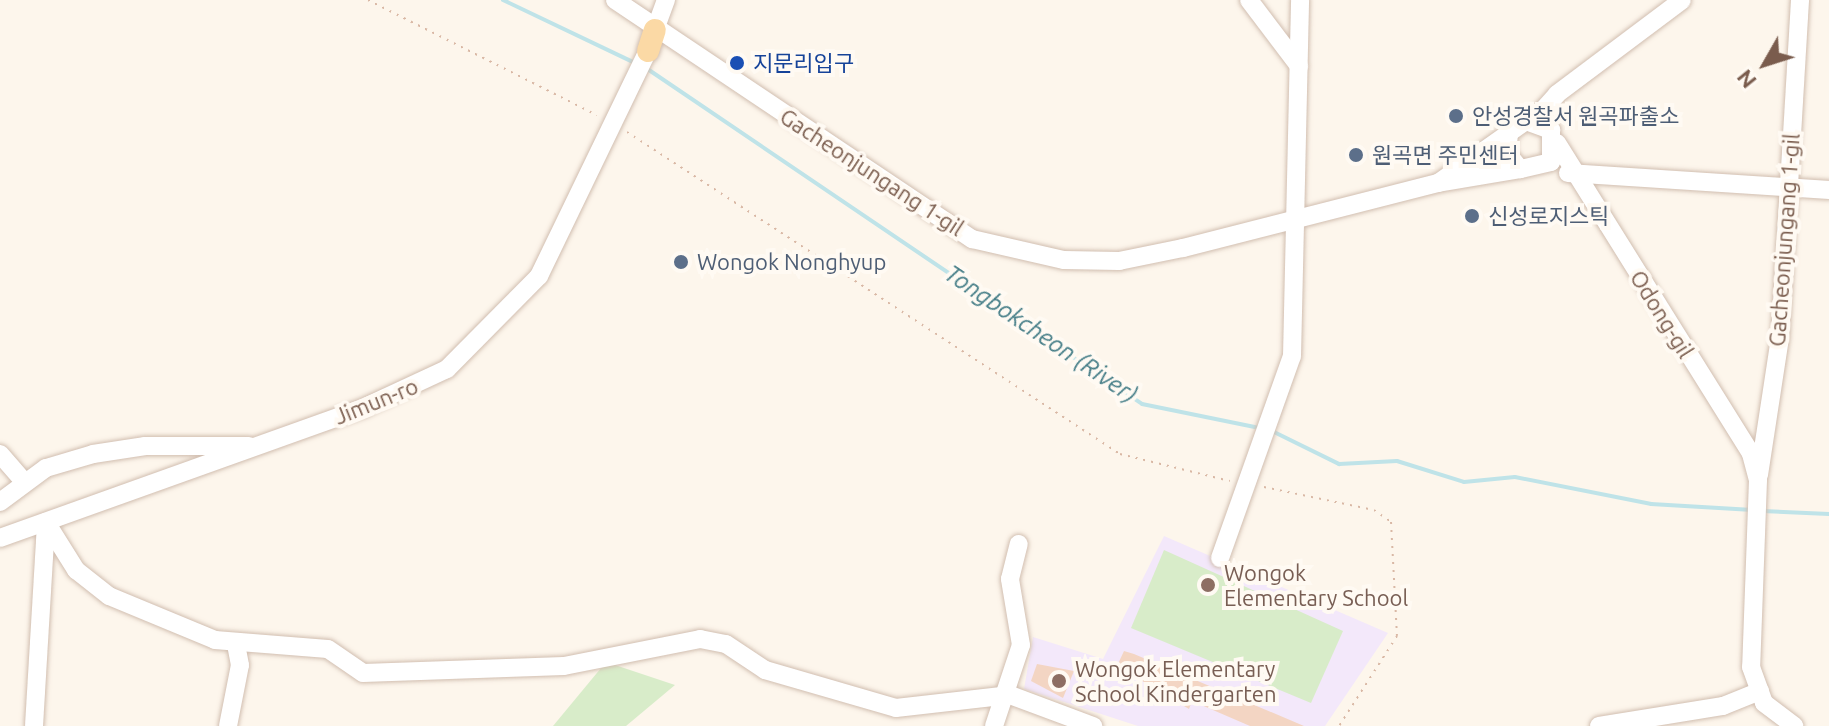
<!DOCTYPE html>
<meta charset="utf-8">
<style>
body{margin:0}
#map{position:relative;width:1829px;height:726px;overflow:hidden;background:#fdf6ec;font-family:Ubuntu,"Noto Sans KR",sans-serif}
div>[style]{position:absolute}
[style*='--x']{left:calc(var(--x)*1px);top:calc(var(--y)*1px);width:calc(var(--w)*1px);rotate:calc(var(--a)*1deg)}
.education>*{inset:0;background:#f3e8fa}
.green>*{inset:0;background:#d8ecc9}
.stream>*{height:4px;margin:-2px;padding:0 2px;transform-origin:2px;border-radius:2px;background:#bfe3e8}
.building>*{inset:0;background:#f3d5c3}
.path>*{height:2px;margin-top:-1px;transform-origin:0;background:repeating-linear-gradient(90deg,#d9b8a5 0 2px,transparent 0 8px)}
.roads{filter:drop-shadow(0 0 2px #d1beb0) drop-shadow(0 0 2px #d1beb0)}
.minor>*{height:18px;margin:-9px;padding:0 9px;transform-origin:9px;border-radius:9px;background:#fff}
.major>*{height:22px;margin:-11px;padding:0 11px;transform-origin:11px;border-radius:11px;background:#fbd9a5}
.dots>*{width:22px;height:22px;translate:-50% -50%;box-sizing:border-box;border:4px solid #fffaf3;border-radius:50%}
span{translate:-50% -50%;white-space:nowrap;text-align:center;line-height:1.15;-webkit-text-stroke:8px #fffaf3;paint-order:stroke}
.transit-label{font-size:22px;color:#164399}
.left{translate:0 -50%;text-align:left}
.service-label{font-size:22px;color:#4e5e75}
.street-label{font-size:22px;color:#7a5c4d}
.education-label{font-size:22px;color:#785e54}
.water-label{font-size:24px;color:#437c86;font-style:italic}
.north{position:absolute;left:1725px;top:24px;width:80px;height:80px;-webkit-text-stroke:6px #fffaf3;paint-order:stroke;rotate:231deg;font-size:22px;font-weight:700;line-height:32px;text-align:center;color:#7a5c4d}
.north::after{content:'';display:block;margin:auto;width:28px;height:36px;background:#7a5c4d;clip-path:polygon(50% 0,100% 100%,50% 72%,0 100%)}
</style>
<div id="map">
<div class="education">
<div style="clip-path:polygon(1164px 536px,1388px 633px,1325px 726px,1138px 726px,1024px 689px,1033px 637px,1103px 659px)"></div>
</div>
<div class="green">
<div style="clip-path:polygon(1164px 550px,1343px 631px,1311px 703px,1131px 628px)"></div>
<div style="clip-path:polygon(606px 662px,675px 685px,626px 726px,553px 726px)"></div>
</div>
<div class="stream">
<div style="--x:503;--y:0;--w:146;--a:25.5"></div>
<div style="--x:646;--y:68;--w:599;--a:34.11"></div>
<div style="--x:1142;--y:404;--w:120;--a:11.5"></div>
<div style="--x:1272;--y:431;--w:75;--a:26.2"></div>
<div style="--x:1339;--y:464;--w:58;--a:-3"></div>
<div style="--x:1397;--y:461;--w:70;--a:17.4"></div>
<div style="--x:1464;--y:482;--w:51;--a:-5.6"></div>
<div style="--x:1515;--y:477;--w:139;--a:11.2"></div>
<div style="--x:1651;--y:504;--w:102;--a:3.4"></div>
<div style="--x:1762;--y:511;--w:67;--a:2.6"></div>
</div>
<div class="building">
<div style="clip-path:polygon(1124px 651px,1134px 654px,1304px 726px,1250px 726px,1192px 701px,1189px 709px,1117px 666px)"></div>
<div style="clip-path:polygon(1037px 664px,1074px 671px,1063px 698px,1031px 681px)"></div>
</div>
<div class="path">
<div style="--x:368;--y:0;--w:256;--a:26.7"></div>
<div style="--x:627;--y:132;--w:589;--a:33.15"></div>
<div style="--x:1120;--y:454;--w:113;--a:13.8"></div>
<div style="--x:1264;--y:487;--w:112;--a:11.8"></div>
<div style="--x:1374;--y:510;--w:21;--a:35"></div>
<div style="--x:1391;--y:522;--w:114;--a:87"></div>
<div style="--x:1397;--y:636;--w:107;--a:122.8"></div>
</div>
<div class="roads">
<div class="minor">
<div style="--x:615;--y:0;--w:430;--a:33.8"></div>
<div style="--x:972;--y:239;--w:94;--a:12.9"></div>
<div style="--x:1064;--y:260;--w:55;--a:1"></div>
<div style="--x:1119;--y:261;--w:65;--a:-11.5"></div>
<div style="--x:1183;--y:248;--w:263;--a:-14.3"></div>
<div style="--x:1438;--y:183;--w:108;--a:-35.2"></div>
<div style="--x:1526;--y:121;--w:27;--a:20"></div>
<div style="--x:1551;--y:130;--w:32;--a:90"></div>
<div style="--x:1551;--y:162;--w:32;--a:167"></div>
<div style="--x:1520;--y:169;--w:21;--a:-129"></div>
<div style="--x:1507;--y:153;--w:20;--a:-84"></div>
<div style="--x:1249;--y:0;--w:83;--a:52.9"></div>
<div style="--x:655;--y:30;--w:32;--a:-70"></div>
<div style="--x:1533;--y:121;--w:36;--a:-48"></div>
<div style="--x:1557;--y:94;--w:156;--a:-36.9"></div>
<div style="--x:1557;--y:143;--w:367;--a:58"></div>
<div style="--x:1751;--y:454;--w:27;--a:75"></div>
<div style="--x:1758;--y:480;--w:187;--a:92.1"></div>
<div style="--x:1751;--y:667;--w:38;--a:70"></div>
<div style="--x:1764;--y:703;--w:38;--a:37"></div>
<div style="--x:1568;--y:173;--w:262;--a:3.7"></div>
<div style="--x:1438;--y:183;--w:83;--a:-9.7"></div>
<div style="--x:0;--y:454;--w:38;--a:49"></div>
<div style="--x:1759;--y:475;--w:140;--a:-81.3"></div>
<div style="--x:1780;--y:337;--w:338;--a:-86.6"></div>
<div style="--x:0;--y:502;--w:57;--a:-36.5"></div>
<div style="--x:46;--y:468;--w:49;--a:-16.6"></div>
<div style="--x:93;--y:454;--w:53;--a:-8.7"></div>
<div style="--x:145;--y:446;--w:104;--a:0"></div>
<div style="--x:46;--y:522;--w:57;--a:58"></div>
<div style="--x:76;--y:570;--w:42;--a:38.2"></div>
<div style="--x:109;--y:596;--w:115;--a:22.5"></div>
<div style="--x:215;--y:640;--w:113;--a:4.6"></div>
<div style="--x:328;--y:649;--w:42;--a:34.4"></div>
<div style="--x:363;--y:673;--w:201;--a:-2"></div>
<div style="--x:564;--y:666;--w:139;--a:-11.2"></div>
<div style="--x:700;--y:639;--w:26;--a:11"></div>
<div style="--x:726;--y:644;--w:47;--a:33.7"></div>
<div style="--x:765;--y:670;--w:136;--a:16.2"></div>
<div style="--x:896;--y:708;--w:115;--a:-6.5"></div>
<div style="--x:1010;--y:695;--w:89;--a:20.5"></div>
<div style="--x:0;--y:538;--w:388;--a:-19.7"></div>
<div style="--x:365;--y:407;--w:90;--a:-24.9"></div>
<div style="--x:447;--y:369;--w:131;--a:-45.3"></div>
<div style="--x:539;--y:276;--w:250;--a:-64.2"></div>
<div style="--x:1220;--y:558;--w:214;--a:-70.4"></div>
<div style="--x:1292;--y:356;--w:356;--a:-88.7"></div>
<div style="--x:34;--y:726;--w:204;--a:-86.6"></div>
<div style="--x:228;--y:726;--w:62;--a:-78.9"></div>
<div style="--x:240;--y:665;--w:21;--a:-101"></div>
<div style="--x:994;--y:726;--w:85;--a:-71.6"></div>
<div style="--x:1021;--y:645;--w:67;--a:-99.5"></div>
<div style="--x:1010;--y:579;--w:36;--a:-76"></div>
<div style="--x:1599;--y:726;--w:126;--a:-9.2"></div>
<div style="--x:1723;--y:706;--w:40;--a:-22"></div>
</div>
<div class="major">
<div style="--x:648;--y:51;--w:22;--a:-72"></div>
</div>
</div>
<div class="dots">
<div style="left:737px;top:63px;background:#1a4fb4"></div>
<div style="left:1456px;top:116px;background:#5c6f8a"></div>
<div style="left:1356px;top:155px;background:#5c6f8a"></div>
<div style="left:1472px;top:216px;background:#5c6f8a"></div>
<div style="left:681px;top:262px;background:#5c6f8a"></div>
<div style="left:1208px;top:585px;background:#8d6e63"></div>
<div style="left:1059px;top:681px;background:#8d6e63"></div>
</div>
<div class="transit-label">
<span class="left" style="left:753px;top:63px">지문리입구</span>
</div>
<div class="service-label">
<span class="left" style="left:1472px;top:116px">안성경찰서 원곡파출소</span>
<span class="left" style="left:1372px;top:155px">원곡면 주민센터</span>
<span class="left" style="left:1488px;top:216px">신성로지스틱</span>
<span class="left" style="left:697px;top:262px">Wongok Nonghyup</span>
</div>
<div class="street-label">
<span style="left:872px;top:172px;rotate:33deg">Gacheonjungang 1-gil</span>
<span style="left:1784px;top:240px;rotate:-86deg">Gacheonjungang 1-gil</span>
<span style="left:1662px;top:314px;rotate:58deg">Odong-gil</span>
<span style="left:376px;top:401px;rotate:-22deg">Jimun-ro</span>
</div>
<div class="education-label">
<span class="left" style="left:1224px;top:585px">Wongok<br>Elementary School</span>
<span class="left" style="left:1075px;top:681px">Wongok Elementary<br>School Kindergarten</span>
</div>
<div class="water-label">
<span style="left:1041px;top:334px;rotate:34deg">Tongbokcheon (River)</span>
</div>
<div class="north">N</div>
</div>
